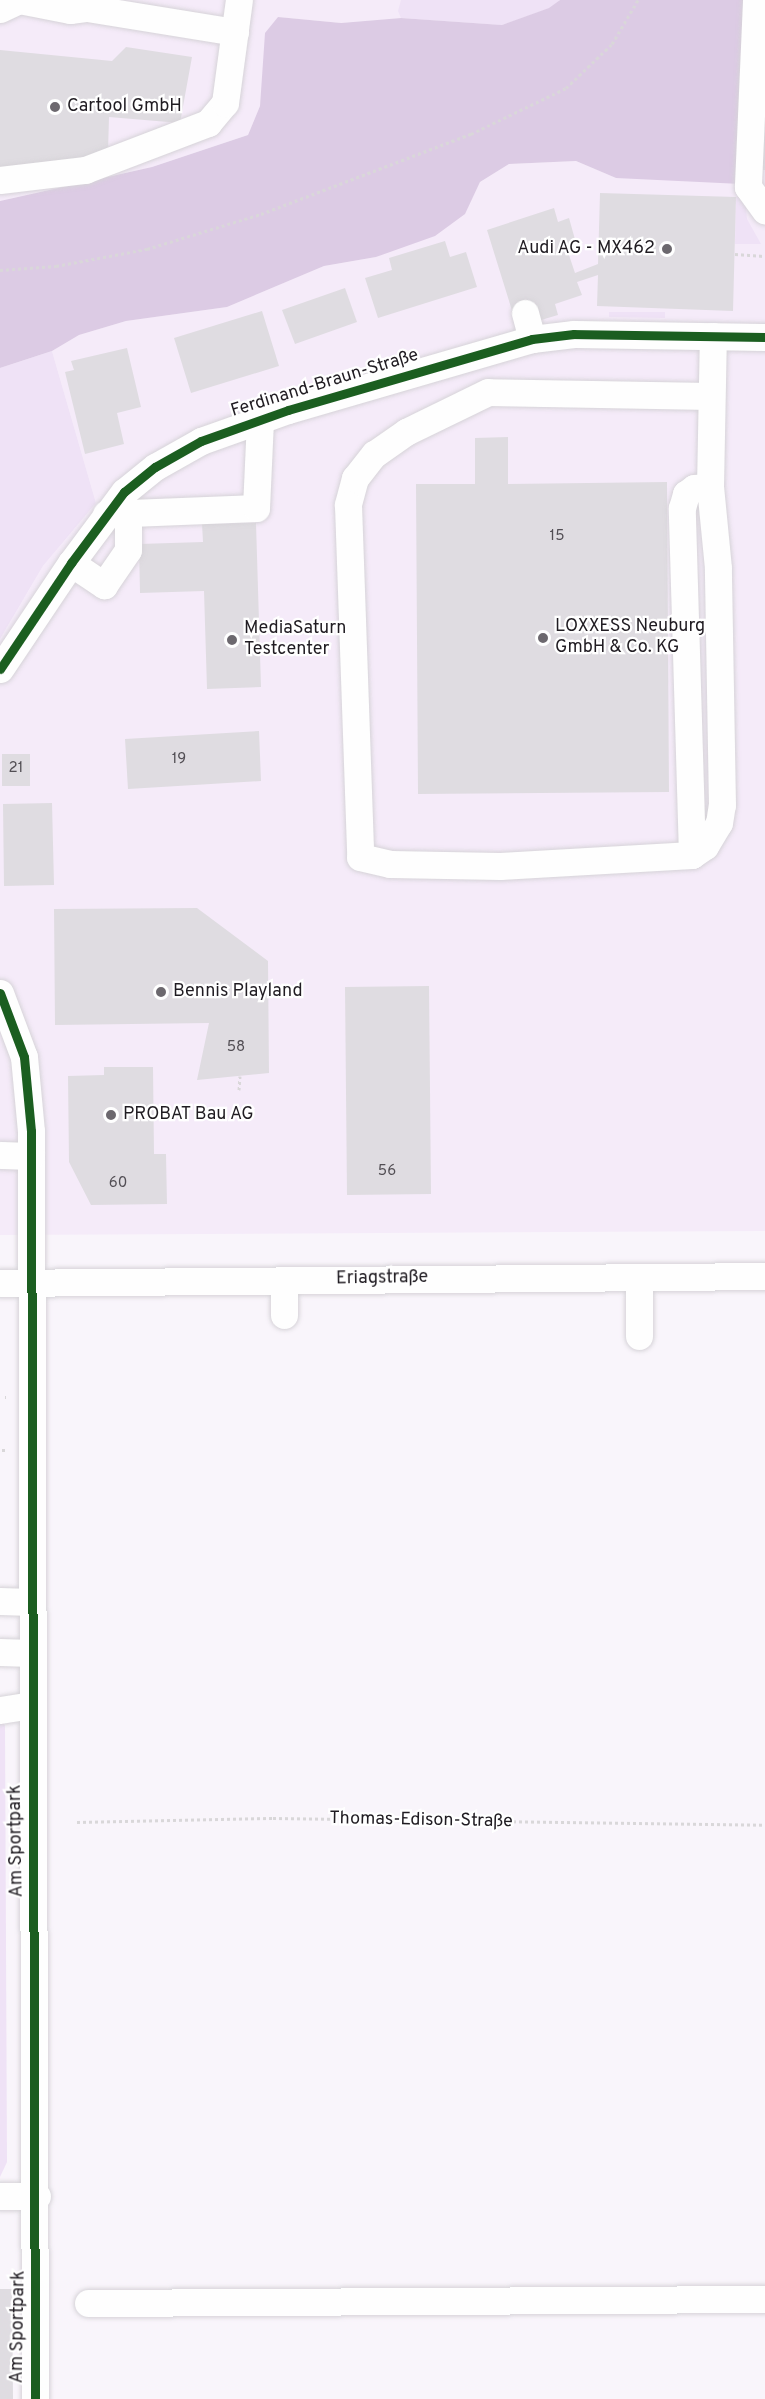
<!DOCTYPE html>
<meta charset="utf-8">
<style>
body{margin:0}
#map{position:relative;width:765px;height:2399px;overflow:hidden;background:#f9f5fb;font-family:Overpass,sans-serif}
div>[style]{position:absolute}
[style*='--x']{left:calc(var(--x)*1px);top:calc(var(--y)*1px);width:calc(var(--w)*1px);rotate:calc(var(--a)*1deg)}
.built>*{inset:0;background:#f5ebf9}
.green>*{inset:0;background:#efe2f6}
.forest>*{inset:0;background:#dccbe4}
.building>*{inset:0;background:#dfdce1}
.path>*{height:3px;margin-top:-1.5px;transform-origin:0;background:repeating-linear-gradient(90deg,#d9d7d9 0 3px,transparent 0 6px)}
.roads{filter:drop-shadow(0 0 2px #d6d3d8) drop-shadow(0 0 2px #d6d3d8)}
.minor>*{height:27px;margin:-13.5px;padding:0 13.5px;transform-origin:13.5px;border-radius:13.5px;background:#fefefe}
.cycleway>*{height:9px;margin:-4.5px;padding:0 4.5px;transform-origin:4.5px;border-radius:4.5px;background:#1b5e20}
.dots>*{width:16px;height:16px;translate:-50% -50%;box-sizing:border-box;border:3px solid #fff;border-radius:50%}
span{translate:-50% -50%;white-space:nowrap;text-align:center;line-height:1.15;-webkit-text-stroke:4.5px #fff;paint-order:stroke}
.number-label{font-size:15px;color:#524e54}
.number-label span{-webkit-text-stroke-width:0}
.poi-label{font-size:18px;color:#201c22}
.left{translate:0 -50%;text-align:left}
.right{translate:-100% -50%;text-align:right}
.street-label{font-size:18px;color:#201c22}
</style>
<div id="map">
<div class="built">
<div style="clip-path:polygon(0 0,560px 0,502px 25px,402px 18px,341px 23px,278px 17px,260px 106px,248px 135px,152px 167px,0 201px)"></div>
<div style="clip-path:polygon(765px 0,765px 1231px,0 1235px,0 639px,43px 566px,96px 503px,52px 351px,79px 335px,126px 321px,227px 307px,324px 266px,376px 257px,464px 214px,480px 182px,509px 164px,576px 161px,616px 178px)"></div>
</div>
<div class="green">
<div style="clip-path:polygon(401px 0,560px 0,550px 8px,502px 25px,401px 18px,398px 11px)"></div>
<div style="clip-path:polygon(736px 197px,745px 198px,747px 219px,761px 244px,735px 244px)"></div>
<div style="clip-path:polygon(609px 312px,665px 312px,665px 318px,609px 317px)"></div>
<div style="clip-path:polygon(52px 351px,96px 503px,43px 566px,0 639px,0 368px)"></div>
<div style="clip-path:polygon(0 1721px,5px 1725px,7px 2162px,0 2177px)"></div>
</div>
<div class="forest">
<div style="clip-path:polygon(560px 0,750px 0,741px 184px,616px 178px,576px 161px,509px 164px,480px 182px,465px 214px,435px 236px,376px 257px,324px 266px,227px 307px,126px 321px,79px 335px,52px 351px,0 368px,0 201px,152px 167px,248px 135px,260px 106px,265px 33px,278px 17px,341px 23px,401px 18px,502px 25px,549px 8px)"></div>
</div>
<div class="building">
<div style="clip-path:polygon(126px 47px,192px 57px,180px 123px,109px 117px,108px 152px,0 177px,0 50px,112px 61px)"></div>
<div style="clip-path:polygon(765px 60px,765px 170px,759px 170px)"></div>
<div style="clip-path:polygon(600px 193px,736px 197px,733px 311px,597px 306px,598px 275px,577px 282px,582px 295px,555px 304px,558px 315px,541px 320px,514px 317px,487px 230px,554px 208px,558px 222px,569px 218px,576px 243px,566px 246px,575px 273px,598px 264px)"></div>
<div style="clip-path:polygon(445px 241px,450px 257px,466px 252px,477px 287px,378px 318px,365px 278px,392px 270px,389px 258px)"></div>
<div style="clip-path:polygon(345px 288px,357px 322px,295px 344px,282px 310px)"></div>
<div style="clip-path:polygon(262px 311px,279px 366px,191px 393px,174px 338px)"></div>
<div style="clip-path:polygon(127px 348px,141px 407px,117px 413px,124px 444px,85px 454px,65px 372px,74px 370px,71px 361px)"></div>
<div style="clip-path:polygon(508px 437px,508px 484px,667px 482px,669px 792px,418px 794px,416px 484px,475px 484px,475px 438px)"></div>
<div style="clip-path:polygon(256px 523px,261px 687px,207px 689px,204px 591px,140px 593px,139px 544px,203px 542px,202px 524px)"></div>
<div style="clip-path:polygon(259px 731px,261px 781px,128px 789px,125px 739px)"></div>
<div style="clip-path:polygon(2px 754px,30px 754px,30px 786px,2px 786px)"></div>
<div style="clip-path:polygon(52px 803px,54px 885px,4px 886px,3px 804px)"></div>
<div style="clip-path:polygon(197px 908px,268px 961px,269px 1073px,197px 1080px,209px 1023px,55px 1025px,54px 909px)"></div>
<div style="clip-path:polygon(429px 986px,431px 1194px,347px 1195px,345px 987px)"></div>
<div style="clip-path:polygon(104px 1067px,153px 1067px,154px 1154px,166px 1154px,167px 1204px,91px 1205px,69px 1162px,68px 1076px,104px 1075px)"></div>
<div style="clip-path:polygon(0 2289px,12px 2289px,13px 2399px,0 2399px)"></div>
</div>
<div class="path">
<div style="--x:735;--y:254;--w:30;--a:4"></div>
<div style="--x:0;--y:270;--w:56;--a:-4.1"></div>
<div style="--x:56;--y:266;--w:93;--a:-10.6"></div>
<div style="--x:147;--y:249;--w:119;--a:-17.1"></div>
<div style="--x:261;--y:214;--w:225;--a:-20.9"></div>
<div style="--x:471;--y:134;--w:106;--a:-25.8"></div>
<div style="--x:566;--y:88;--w:64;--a:-43.7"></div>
<div style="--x:612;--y:44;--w:51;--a:-59.4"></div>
<div style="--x:239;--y:1090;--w:14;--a:-86"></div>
<div style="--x:5;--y:1397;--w:1;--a:0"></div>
<div style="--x:2;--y:1450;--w:4;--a:0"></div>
<div style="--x:77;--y:1822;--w:196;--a:-1.2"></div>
<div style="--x:273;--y:1818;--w:492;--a:0.8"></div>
</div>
<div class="roads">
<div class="minor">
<div style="--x:765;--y:1;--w:9;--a:180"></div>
<div style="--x:756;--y:1;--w:186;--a:92.5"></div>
<div style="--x:748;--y:187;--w:29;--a:54"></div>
<div style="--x:87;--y:8;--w:150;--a:9.2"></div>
<div style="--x:0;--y:9;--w:21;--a:-25"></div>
<div style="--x:19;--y:0;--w:52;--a:11.1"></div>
<div style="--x:70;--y:10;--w:17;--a:-7"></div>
<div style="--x:87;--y:8;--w:9;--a:-63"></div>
<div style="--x:0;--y:180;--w:86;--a:-6.7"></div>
<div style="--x:85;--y:170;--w:132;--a:-20.9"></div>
<div style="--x:208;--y:123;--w:26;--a:-50"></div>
<div style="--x:225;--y:103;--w:104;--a:-82.3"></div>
<div style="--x:525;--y:313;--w:27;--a:75"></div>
<div style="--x:710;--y:396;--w:222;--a:-179"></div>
<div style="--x:488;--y:392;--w:91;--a:154"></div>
<div style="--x:406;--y:432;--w:39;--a:145"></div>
<div style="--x:374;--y:454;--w:31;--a:128"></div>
<div style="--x:355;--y:478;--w:28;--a:105"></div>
<div style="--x:348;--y:505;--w:352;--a:88"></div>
<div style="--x:360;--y:857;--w:31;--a:13"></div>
<div style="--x:390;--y:864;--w:110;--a:1"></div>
<div style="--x:500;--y:866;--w:192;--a:-3.3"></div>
<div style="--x:692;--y:855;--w:16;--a:-35"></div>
<div style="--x:705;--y:846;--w:27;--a:-59"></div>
<div style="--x:719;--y:823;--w:18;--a:-81"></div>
<div style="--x:722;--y:805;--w:237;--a:-91"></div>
<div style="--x:718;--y:568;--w:81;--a:-95.6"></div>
<div style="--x:710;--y:487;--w:151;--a:-88.9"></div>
<div style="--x:106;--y:514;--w:150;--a:-2.3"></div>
<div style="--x:256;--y:508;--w:88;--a:-87.4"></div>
<div style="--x:71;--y:563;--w:40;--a:34"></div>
<div style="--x:104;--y:585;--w:42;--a:-55.6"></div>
<div style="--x:128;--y:550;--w:37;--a:-90"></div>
<div style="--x:0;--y:669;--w:128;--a:-56.2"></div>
<div style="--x:71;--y:563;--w:89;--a:-53.3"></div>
<div style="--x:124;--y:492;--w:40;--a:-39"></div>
<div style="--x:155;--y:467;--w:53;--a:-29.5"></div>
<div style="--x:201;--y:441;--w:92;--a:-19.6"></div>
<div style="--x:288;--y:410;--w:254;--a:-16.2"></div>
<div style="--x:532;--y:339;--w:42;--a:-6.8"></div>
<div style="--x:574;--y:334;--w:191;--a:0.9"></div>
<div style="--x:692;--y:855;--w:347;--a:-91.7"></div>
<div style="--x:682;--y:508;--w:15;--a:-74"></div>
<div style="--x:686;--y:494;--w:10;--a:-37"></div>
<div style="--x:694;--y:488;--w:16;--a:-4"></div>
<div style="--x:0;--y:993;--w:68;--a:69.4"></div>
<div style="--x:24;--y:1057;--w:74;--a:84.6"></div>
<div style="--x:31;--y:1131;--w:1268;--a:89.82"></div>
<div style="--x:0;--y:1155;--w:31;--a:2"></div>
<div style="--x:639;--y:1277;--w:59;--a:90"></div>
<div style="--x:0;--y:1283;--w:765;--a:-0.52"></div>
<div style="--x:284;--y:1315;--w:35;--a:-90"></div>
<div style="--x:0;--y:1601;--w:31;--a:2"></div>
<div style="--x:0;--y:1652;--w:31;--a:2"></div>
<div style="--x:0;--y:1710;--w:32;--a:-9"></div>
<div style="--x:0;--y:2196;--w:37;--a:0"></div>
<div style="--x:88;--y:2303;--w:677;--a:-0.34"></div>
</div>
</div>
<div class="cycleway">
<div style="--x:0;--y:669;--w:128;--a:-56.2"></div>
<div style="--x:71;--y:563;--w:89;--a:-53.3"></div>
<div style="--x:124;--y:492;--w:40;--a:-39"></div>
<div style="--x:155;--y:467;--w:53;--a:-29.5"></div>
<div style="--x:201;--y:441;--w:92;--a:-19.6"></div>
<div style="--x:288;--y:410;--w:254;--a:-16.2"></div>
<div style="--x:532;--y:339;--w:42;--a:-6.8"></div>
<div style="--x:574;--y:334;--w:191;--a:0.9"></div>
<div style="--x:0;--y:993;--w:68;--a:69.4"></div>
<div style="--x:24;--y:1057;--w:74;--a:84.6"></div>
<div style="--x:31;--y:1131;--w:1268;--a:89.82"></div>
</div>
<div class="dots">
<div style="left:55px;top:107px;background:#6c686e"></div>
<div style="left:667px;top:249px;background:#6c686e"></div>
<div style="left:543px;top:638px;background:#6c686e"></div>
<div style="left:232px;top:640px;background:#6c686e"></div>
<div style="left:161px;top:992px;background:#6c686e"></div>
<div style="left:111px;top:1115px;background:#6c686e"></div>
</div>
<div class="number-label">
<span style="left:557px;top:537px">15</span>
<span style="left:179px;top:760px">19</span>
<span style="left:16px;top:769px">21</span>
<span style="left:236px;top:1048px">58</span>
<span style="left:387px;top:1172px">56</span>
<span style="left:118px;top:1184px">60</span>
</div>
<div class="poi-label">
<span class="left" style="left:67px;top:107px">Cartool GmbH</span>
<span class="right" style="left:655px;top:249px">Audi AG - MX462</span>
<span class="left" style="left:555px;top:638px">LOXXESS Neuburg<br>GmbH &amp; Co. KG</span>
<span class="left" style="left:244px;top:640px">MediaSaturn<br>Testcenter</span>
<span class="left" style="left:173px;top:992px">Bennis Playland</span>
<span class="left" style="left:123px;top:1115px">PROBAT Bau AG</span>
</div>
<div class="street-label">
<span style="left:325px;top:384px;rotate:-17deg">Ferdinand-Braun-Straße</span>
<span style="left:382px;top:1279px;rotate:-1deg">Eriagstraße</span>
<span style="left:421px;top:1821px;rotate:1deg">Thomas-Edison-Straße</span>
<span style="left:17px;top:1841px;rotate:-91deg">Am Sportpark</span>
<span style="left:19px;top:2327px;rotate:-89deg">Am Sportpark</span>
</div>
</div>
